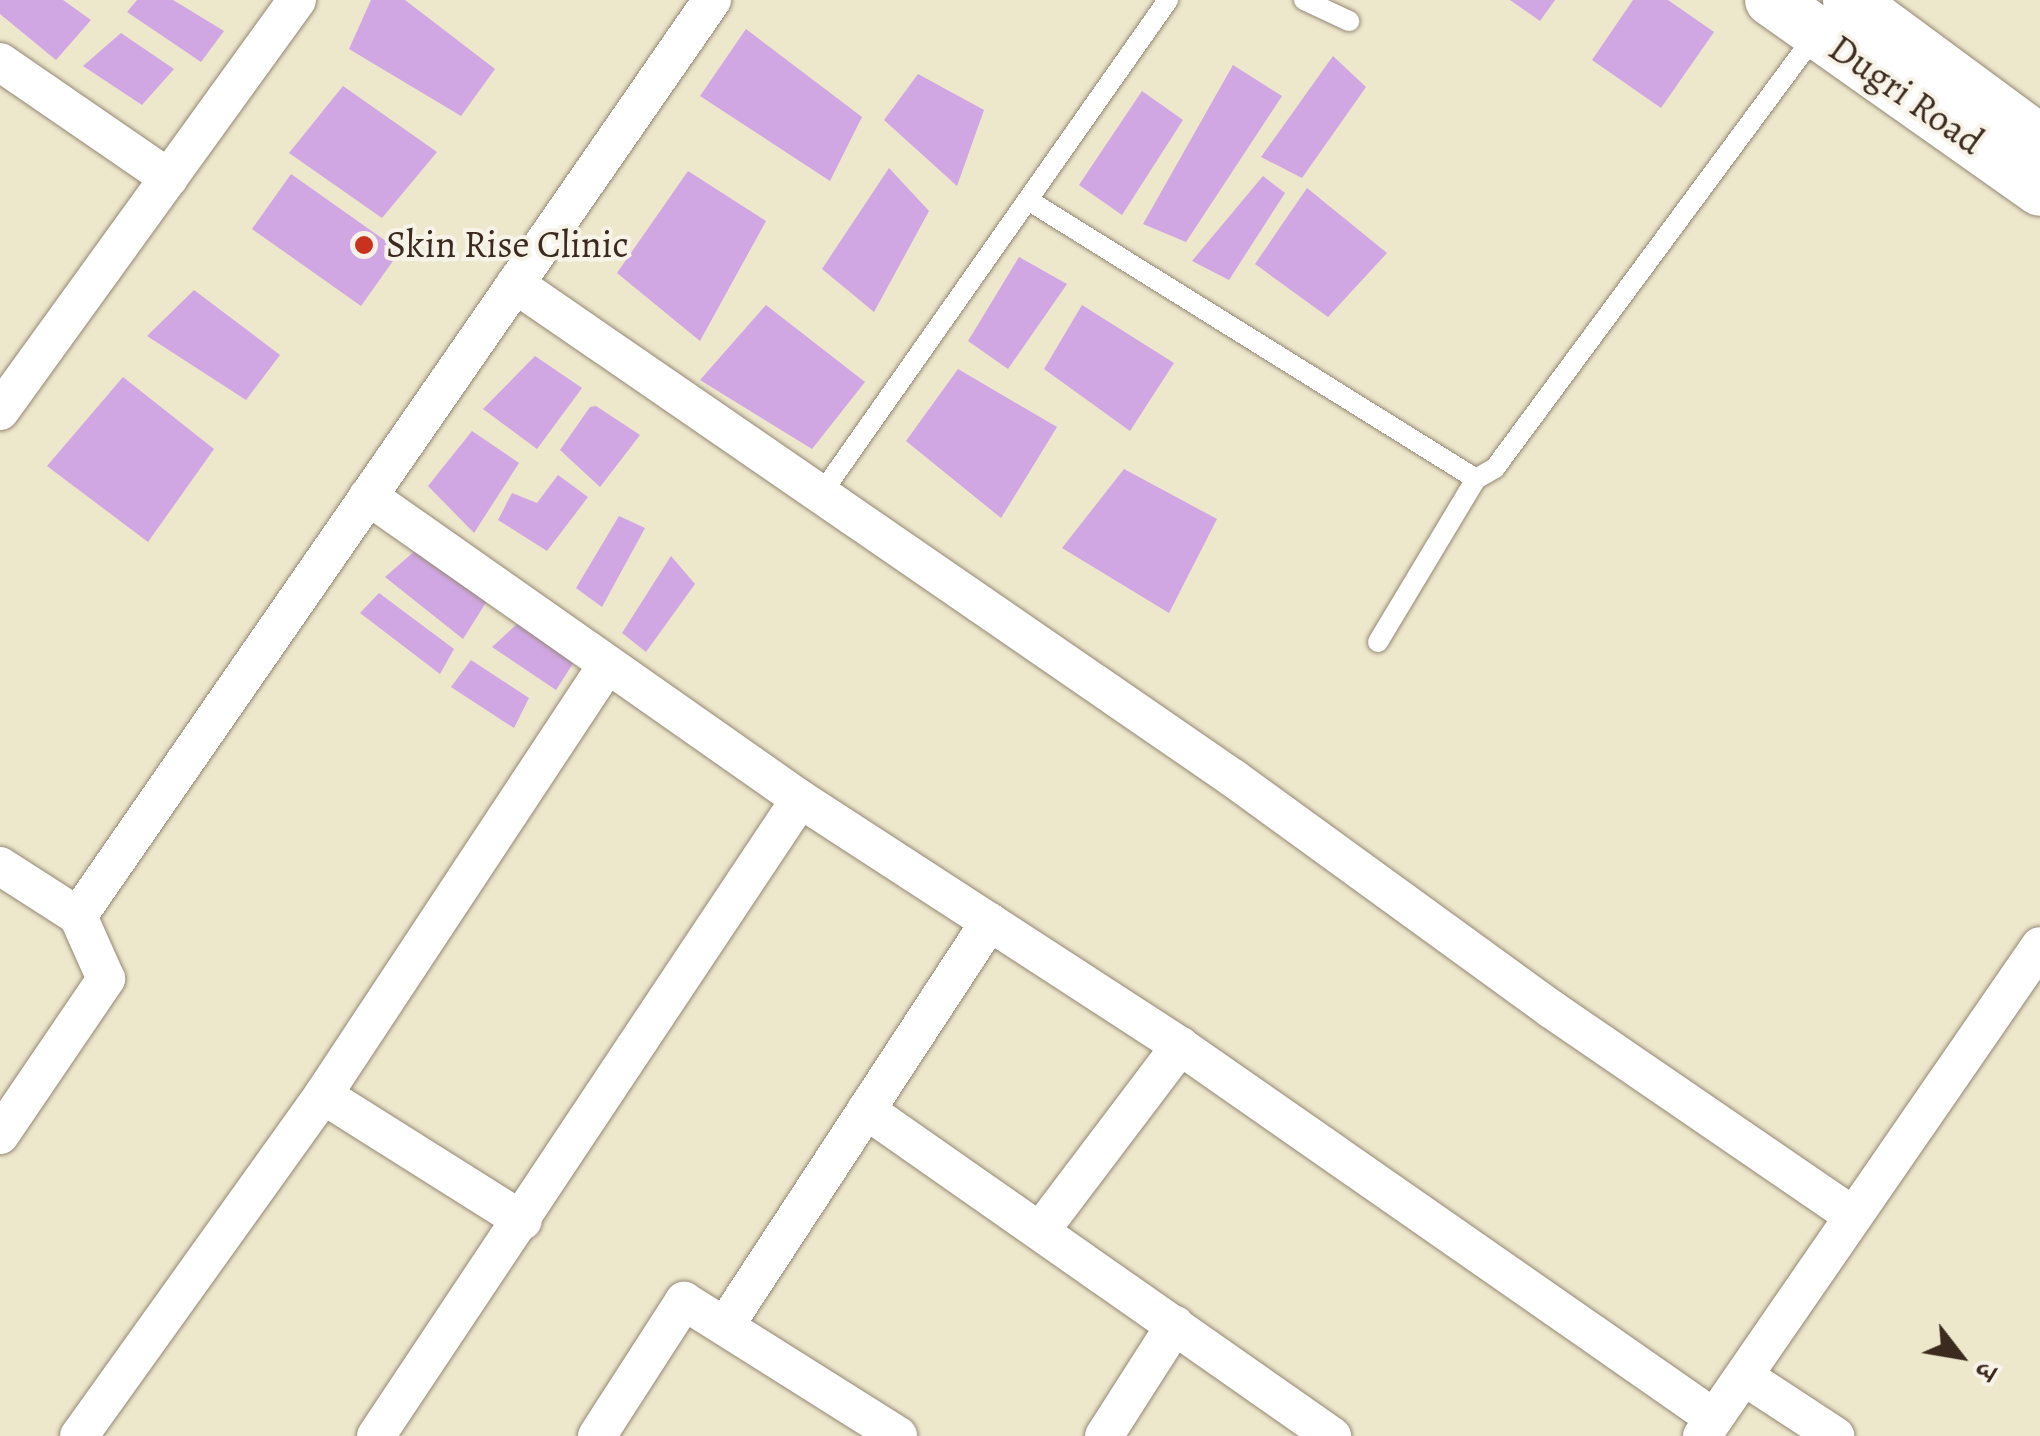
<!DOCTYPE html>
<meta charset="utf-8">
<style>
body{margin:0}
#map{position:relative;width:2040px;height:1436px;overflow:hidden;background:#ede7cc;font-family:Alegreya,"Noto Serif Devanagari",serif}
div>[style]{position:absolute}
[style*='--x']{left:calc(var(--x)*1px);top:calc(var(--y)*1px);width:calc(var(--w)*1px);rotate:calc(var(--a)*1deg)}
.building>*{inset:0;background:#d0a7e3}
.roads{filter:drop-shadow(0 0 2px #948875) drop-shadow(0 0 2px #948875)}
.lane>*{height:20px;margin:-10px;padding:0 10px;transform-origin:10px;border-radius:10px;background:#fff}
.street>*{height:38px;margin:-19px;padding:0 19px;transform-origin:19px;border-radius:19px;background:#fff}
.secondary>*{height:52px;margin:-26px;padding:0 26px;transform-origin:26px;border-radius:26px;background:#fff}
.dots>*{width:28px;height:28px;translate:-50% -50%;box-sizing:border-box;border:5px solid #f7f3e8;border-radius:50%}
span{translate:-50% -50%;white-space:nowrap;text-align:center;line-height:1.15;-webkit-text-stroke:8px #f7f3e8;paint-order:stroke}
.street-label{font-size:38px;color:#3b2a1e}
.poi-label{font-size:38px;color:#3b2a1e}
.left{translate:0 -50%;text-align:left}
.north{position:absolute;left:1910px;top:1306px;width:100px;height:100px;-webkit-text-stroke:8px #f7f3e8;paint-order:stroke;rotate:121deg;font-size:28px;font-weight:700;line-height:40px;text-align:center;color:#3b2a1e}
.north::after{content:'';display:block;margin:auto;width:35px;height:45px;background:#3b2a1e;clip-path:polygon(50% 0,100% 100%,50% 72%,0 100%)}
</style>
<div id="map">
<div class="building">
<div style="clip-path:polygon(0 0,63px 0,91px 20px,56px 60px,0 14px)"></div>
<div style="clip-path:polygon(137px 0,173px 0,224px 31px,201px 62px,127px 12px)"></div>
<div style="clip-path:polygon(371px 0,405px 0,495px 69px,461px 116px,349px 49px)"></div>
<div style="clip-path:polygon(1510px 0,1555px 0,1540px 21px)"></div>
<div style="clip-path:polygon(1633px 0,1668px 0,1714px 32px,1661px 108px,1592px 60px)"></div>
<div style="clip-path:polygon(746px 29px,862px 117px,830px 181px,700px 96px)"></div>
<div style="clip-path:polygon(121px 33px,174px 69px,142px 105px,83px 66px)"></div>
<div style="clip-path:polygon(1333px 56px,1366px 87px,1302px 178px,1261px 157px)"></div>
<div style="clip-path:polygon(1233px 65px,1282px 96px,1186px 242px,1143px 224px)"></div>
<div style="clip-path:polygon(918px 74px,984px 110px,957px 186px,884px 120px)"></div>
<div style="clip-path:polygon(343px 86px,437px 152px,382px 218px,289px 153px)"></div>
<div style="clip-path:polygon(1142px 91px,1183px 120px,1122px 215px,1079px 185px)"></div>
<div style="clip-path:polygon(889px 168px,929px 211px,874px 312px,822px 269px)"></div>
<div style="clip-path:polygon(688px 171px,766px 221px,700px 341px,617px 273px)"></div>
<div style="clip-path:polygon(291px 174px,400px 251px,361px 306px,252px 229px)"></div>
<div style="clip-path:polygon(1263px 176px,1285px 193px,1229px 280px,1192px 261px)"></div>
<div style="clip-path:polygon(1307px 188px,1387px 253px,1328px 317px,1255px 264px)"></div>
<div style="clip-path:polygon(1019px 257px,1067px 284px,1008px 369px,968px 341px)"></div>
<div style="clip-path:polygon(194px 290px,280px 355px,246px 400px,147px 336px)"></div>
<div style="clip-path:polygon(766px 305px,865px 382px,812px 449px,700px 380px)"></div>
<div style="clip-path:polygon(1082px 305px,1174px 363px,1130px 431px,1044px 369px)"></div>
<div style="clip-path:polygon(535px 356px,582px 388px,537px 449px,483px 409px)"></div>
<div style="clip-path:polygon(958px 369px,1057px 427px,1001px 518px,906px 441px)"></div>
<div style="clip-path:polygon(123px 377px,214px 449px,148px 542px,47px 466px)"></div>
<div style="clip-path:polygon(596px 406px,640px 435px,600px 487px,560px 450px,590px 407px)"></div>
<div style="clip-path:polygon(472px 431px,519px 463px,474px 533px,428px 486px)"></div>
<div style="clip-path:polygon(1124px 469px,1217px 519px,1169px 613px,1062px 548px)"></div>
<div style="clip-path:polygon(558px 475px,588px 497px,547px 551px,498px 520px,512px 493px,537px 503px)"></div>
<div style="clip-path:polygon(619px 516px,645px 528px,602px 607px,576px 588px)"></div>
<div style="clip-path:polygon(417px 549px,487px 601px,463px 639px,385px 577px)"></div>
<div style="clip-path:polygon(671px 556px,695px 584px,646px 652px,622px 633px)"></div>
<div style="clip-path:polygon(379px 593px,454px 649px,440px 674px,360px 613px)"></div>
<div style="clip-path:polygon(518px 623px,574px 662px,556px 690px,492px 647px)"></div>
<div style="clip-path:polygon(471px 660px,529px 698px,514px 728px,451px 687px)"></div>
</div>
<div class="roads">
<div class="lane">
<div style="--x:1304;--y:0;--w:50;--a:25"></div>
<div style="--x:1028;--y:200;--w:528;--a:31.91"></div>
<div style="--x:821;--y:494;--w:604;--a:-54.91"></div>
<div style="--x:1378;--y:642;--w:190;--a:-59"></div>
<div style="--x:1476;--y:479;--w:22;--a:-30"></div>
<div style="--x:1495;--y:468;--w:540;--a:-53.51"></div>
</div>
<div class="street">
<div style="--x:0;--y:62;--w:205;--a:34.5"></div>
<div style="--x:515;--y:284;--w:872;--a:34.53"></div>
<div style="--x:1233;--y:778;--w:393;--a:36"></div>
<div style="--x:1551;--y:1009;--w:366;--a:34.4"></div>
<div style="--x:0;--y:411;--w:507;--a:-54.15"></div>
<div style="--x:368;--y:496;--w:528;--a:35.05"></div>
<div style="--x:800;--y:799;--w:453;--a:33"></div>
<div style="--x:1180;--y:1046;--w:651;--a:34.86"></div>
<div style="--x:0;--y:866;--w:93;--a:32.7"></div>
<div style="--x:323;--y:1095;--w:236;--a:32.2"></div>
<div style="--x:866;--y:1110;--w:569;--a:34.98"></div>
<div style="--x:0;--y:1135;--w:189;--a:-55.8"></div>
<div style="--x:106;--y:979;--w:69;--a:-114"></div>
<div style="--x:78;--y:916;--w:1114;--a:-55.31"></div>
<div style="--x:1041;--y:1230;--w:231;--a:-52.9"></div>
<div style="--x:725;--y:1326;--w:483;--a:-56.8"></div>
<div style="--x:1745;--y:1377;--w:108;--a:33.2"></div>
<div style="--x:79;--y:1436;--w:419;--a:-54.4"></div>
<div style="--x:323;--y:1095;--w:515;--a:-56.56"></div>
<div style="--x:376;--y:1436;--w:765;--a:-56.35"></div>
<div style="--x:597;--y:1436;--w:161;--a:-57.2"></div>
<div style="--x:684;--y:1301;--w:253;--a:32.2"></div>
<div style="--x:1104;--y:1436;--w:132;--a:-57.4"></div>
<div style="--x:1702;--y:1436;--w:595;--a:-55.4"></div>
</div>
<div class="secondary">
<div style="--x:1771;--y:0;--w:329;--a:35.2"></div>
<div style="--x:1849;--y:0;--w:237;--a:36.4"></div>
</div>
</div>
<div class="dots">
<div style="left:364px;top:245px;background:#c8321e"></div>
</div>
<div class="street-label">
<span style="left:1906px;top:95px;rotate:35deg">Dugri Road</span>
</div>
<div class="poi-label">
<span class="left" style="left:386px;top:245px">Skin Rise Clinic</span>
</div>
<div class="north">उ</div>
</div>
